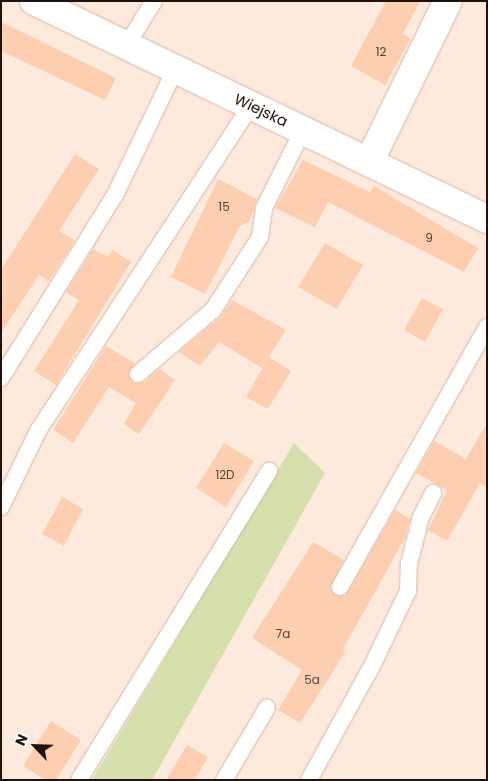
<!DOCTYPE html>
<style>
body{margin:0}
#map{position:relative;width:488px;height:781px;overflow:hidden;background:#fdeadd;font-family:Poppins,sans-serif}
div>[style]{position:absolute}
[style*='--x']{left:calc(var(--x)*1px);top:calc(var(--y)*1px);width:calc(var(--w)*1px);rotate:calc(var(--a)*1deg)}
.green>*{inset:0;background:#d5e0ad}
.building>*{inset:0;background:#feceb0}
.roads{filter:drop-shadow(0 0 1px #d7b8a4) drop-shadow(0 0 1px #d7b8a4)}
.service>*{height:16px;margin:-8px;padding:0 8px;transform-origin:8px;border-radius:8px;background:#fff}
.minor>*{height:28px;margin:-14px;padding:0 14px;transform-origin:14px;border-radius:14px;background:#fff}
span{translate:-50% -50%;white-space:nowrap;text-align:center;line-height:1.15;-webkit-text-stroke:4px #fbfbfb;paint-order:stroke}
.number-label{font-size:12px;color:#564235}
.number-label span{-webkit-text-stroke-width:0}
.street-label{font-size:15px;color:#1e130c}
.frame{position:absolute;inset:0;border:2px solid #1e130c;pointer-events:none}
.north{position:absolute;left:10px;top:721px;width:50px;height:50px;-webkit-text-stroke:4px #fbfbfb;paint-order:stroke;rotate:294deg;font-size:14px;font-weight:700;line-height:20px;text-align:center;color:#1e130c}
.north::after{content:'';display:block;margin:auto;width:18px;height:22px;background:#1e130c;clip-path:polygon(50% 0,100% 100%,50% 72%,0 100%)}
</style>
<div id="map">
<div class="green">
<div style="clip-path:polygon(294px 443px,325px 473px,152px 780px,92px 780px)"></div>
</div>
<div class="building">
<div style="clip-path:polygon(386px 1px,420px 1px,403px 34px,411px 38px,385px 85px,351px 66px)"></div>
<div style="clip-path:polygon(1px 22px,116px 78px,105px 100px,1px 51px)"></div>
<div style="clip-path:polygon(75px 154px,99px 169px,59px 231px,75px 240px,49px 281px,39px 275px,1px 333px,1px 270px)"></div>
<div style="clip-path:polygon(303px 160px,370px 192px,374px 186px,478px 248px,464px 272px,328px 202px,315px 227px,275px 208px)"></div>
<div style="clip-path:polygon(218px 179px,257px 199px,250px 221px,240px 226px,205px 294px,171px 277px)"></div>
<div style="clip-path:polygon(325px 243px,363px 265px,337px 309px,298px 287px)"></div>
<div style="clip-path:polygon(93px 249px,108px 257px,113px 250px,131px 262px,56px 385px,34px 371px,79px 300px,66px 292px)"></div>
<div style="clip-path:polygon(422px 298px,443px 309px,425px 342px,404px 330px)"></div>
<div style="clip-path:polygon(232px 300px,286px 330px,262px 368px,219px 342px,200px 366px,179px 352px,220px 317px)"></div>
<div style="clip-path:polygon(106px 346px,135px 363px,128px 375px,134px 383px,144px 382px,159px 369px,175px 380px,139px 434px,124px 424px,136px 403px,109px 387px,73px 443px,53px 430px)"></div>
<div style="clip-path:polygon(269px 357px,291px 371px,268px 409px,246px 397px)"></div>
<div style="clip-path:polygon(487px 423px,487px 487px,480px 483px,447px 541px,428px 530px,447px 490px,416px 473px,434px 441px,466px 459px)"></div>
<div style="clip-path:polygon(224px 443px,254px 461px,226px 507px,196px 488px)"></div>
<div style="clip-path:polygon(62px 497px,83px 509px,64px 546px,42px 534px)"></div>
<div style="clip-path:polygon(395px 510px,410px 519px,405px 538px,343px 649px,346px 651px,300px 723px,278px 710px,302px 670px,252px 638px,313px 542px,344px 560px,330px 588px,335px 595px,345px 596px)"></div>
<div style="clip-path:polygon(51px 721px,81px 740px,56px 780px,45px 780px,23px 766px)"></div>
<div style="clip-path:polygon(187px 745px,208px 757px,195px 780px,166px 780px)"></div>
</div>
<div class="roads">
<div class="service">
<div style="--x:126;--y:46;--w:53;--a:-58.1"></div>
<div style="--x:138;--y:374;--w:99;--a:-40.5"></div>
<div style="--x:213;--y:310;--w:87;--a:-57.2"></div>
<div style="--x:260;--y:237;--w:29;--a:-82"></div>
<div style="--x:264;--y:208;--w:87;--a:-63.4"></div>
<div style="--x:1;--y:378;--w:216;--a:-58.1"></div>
<div style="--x:115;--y:195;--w:139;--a:-64.4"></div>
<div style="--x:1;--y:507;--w:85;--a:-64"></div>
<div style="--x:38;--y:431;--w:389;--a:-56.8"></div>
<div style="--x:340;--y:587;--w:299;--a:-60.5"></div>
<div style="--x:79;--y:780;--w:363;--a:-58.4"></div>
<div style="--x:224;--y:780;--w:84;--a:-59.2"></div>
<div style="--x:309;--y:780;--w:130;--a:-61.1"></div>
<div style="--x:372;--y:666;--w:83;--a:-64.4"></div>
<div style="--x:408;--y:591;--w:27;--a:-88"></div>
<div style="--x:409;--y:564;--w:49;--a:-75.7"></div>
<div style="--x:421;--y:517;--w:27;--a:-63"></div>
</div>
<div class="minor">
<div style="--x:34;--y:1;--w:503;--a:25.7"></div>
<div style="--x:369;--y:162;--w:179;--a:-63.9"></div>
</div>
</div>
<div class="number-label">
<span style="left:381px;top:52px">12</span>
<span style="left:224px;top:207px">15</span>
<span style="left:429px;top:238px">9</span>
<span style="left:225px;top:475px">12D</span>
<span style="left:283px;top:634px">7a</span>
<span style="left:312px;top:680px">5a</span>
</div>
<div class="street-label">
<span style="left:261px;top:110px;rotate:25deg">Wiejska</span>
</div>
<div class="frame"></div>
<div class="north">N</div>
</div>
